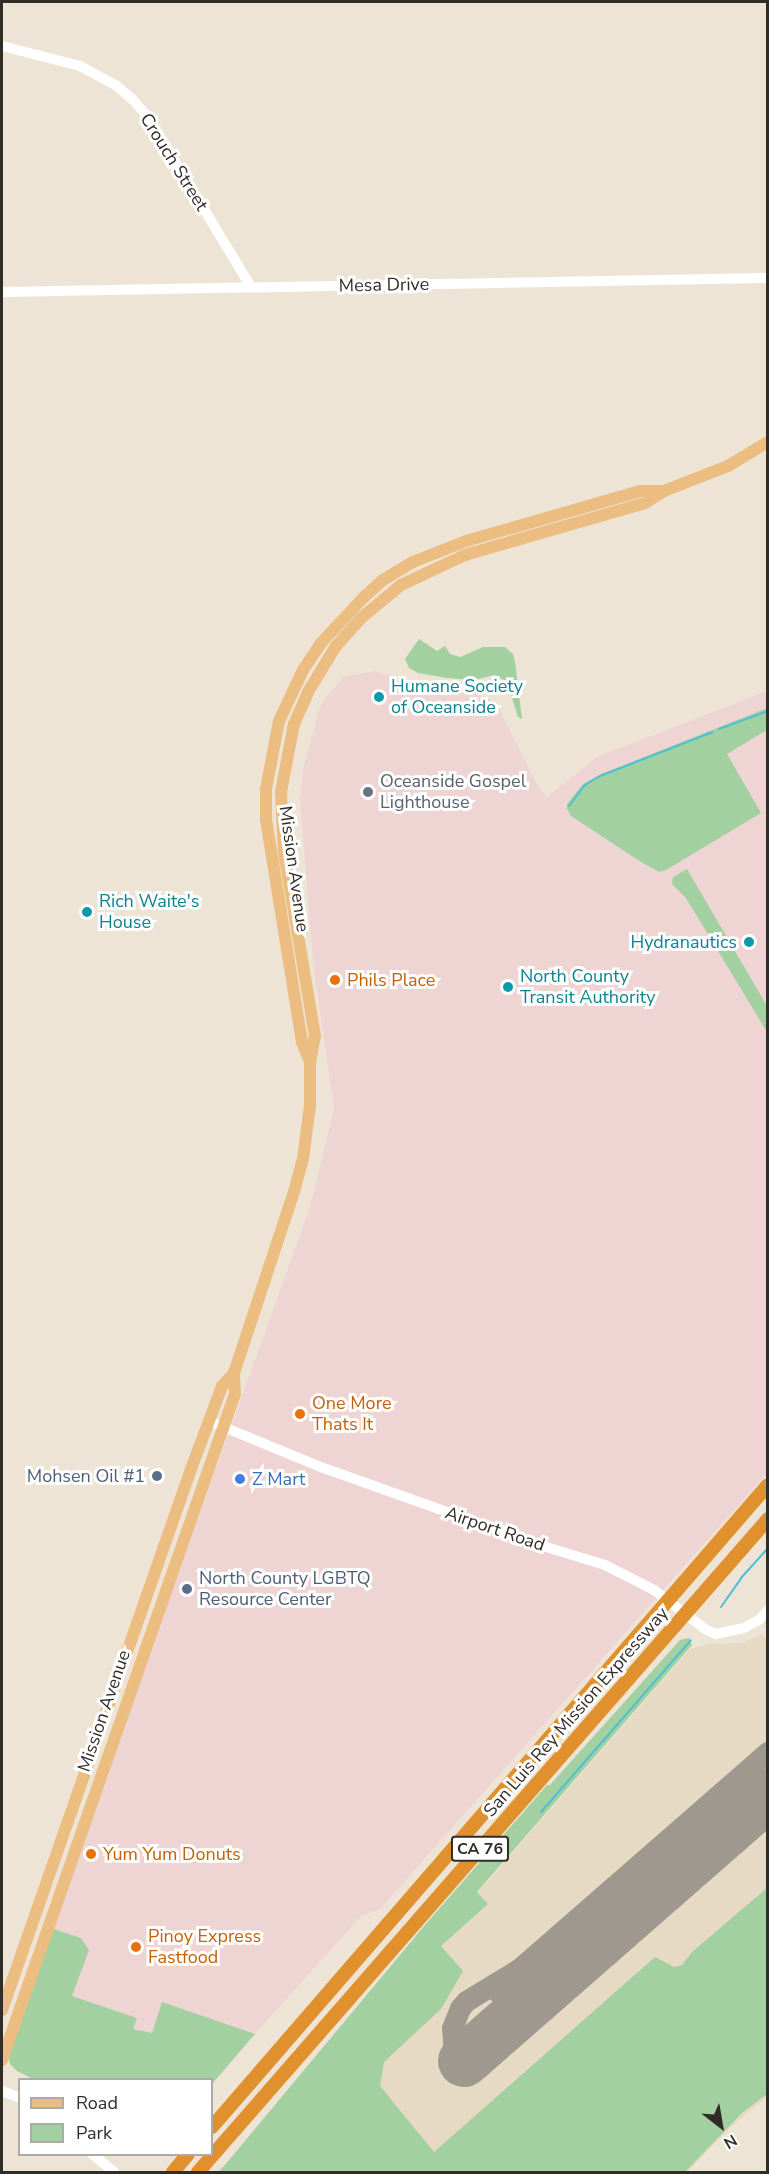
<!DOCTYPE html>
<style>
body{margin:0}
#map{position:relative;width:769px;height:2174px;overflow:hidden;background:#ede4d6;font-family:"Nunito Sans",sans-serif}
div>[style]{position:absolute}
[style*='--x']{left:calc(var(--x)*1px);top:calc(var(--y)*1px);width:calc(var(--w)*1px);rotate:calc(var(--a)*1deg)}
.commercial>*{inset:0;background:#efd4d4}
.built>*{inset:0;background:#e6dac4}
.green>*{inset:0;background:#a2d0a0}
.stream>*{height:2px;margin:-1px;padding:0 1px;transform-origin:1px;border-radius:1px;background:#4cbfd5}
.taxiway>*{height:21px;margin:-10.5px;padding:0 10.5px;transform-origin:10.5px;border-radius:10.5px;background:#9f988e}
.runway>*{height:52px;margin:-26px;padding:0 26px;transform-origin:26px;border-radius:26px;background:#9f988e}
.secondary>*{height:10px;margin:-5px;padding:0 5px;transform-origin:5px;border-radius:5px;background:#fff}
.primary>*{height:12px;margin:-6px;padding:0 6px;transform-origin:6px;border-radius:6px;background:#ecbd81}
.highway>*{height:14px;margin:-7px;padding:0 7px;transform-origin:7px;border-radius:7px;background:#e0912d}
.dots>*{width:16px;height:16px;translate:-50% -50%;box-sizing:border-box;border:3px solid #fff;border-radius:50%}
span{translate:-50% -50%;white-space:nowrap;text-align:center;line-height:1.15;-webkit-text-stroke:6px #fff;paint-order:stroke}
.shield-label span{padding:2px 4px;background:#fff;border:2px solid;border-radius:4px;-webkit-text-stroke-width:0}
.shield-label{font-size:16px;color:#302d27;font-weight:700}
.street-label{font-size:18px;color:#302d27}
.culture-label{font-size:18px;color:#0d838f}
.left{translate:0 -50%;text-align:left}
.right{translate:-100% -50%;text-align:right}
.worship-label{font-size:18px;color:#5b616d}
.food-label{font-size:18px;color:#c56008}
.service-label{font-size:18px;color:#4e5e75}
.shop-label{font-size:18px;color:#366cbe}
.frame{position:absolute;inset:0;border:3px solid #302d27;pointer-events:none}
.legend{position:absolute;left:18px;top:2078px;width:195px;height:78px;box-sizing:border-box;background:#fff;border:2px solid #acaba9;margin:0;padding:8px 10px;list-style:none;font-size:18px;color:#302d27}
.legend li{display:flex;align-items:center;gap:12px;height:30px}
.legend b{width:30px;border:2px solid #acaba9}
.north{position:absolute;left:691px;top:2096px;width:60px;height:60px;-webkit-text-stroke:4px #fff;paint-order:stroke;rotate:149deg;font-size:16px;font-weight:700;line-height:24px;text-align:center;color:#302d27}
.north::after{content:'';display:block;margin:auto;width:21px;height:27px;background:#302d27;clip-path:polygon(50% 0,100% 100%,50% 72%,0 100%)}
</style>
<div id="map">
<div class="commercial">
<div style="clip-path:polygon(374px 671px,417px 684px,464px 683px,482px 697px,495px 701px,538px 786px,547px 797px,597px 757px,767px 691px,767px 1473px,380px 1909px,361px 1916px,255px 2034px,162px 2003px,152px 2034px,133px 2029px,137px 2018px,72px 1996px,51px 1928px,310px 1207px,334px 1109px,314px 971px,300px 800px,304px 765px,321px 704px,343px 677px)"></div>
</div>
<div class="built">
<div style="clip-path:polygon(762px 1634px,768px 1640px,767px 2097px,732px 2126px,687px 2172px,217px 2172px,221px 2167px,237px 2169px,690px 1649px,709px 1644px,742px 1643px)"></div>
</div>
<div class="green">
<div style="clip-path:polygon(419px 639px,437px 651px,445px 646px,450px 654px,460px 657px,483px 647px,505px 647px,513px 654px,515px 662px,522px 719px,518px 717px,507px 682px,495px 675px,474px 680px,447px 678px,418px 673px,409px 668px,405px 659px)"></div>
<div style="clip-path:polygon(767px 708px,767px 730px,727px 754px,761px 813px,666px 870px,659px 872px,641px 862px,571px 816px,567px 809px,567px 804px,583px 784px,599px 775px)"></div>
<div style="clip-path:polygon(687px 869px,767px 1006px,767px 1032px,686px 898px,672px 884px,673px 877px)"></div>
<div style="clip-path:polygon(689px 1638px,692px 1645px,477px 1892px,488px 1904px,441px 1946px,463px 1971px,441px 2009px,384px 2062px,380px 2086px,434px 2152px,655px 1957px,674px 1967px,682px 1965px,692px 1952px,767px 1888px,767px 2094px,742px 2113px,685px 2172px,219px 2172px,425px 1925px,547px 1785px,550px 1785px,680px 1640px)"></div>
<div style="clip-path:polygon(51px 1928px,81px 1938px,89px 1950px,72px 1996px,137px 2018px,133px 2029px,152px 2033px,162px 2002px,255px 2034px,212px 2084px,212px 2080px,33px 2079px,17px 2071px,10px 2064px,8px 2055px)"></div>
</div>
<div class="stream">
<div style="--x:719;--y:729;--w:52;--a:-20.2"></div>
<div style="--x:569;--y:806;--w:26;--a:-53"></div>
<div style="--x:585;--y:785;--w:17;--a:-31"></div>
<div style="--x:600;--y:776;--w:121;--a:-21.3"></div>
<div style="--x:721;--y:1607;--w:35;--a:-55"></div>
<div style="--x:741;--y:1578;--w:40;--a:-48"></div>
<div style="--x:541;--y:1812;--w:228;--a:-48.9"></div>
</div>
<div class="taxiway">
<div style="--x:623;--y:1879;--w:10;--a:-6"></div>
<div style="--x:633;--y:1878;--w:16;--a:40"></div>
<div style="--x:645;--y:1888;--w:9;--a:90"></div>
<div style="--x:645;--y:1897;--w:11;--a:117"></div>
<div style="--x:510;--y:1976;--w:13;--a:138"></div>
<div style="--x:500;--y:1985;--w:7;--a:106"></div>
<div style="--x:498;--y:1992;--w:30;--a:48"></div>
<div style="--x:464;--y:2061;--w:23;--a:-119"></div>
<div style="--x:453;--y:2041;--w:13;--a:-94"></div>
<div style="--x:452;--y:2028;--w:22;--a:-68"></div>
<div style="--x:460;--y:2008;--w:9;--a:-49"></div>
<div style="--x:466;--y:2001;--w:63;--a:-31.4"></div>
<div style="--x:520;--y:1968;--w:329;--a:-41.1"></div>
</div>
<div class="runway">
<div style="--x:464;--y:2061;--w:404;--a:-41.2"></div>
</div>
<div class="secondary">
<div style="--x:2;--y:46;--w:81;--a:14.4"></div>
<div style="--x:80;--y:66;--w:42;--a:28.4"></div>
<div style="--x:117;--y:86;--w:20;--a:41"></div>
<div style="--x:132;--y:99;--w:25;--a:48"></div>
<div style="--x:149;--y:118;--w:197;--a:58.9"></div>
<div style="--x:2;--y:292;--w:766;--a:-1.05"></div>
<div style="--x:209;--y:1421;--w:118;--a:22.4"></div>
<div style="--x:318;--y:1466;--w:239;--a:19.6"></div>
<div style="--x:543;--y:1546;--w:65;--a:17"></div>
<div style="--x:605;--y:1565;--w:55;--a:27"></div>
<div style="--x:654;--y:1590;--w:64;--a:37.4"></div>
<div style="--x:705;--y:1629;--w:12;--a:24"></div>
<div style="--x:716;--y:1634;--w:29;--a:-12"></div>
<div style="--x:744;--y:1628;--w:18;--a:-29"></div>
<div style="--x:760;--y:1619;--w:12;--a:-48"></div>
<div style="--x:2;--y:2091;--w:19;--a:21"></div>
<div style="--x:92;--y:2154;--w:28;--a:39"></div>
</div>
<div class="primary">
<div style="--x:310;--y:1062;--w:22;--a:-112"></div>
<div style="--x:302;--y:1042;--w:225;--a:-99.2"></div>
<div style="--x:266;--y:820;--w:31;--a:-90"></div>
<div style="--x:266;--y:789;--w:69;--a:-79.2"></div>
<div style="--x:279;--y:721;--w:56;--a:-64.8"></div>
<div style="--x:303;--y:670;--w:32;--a:-56"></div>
<div style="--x:321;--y:643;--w:63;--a:-46.9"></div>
<div style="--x:364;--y:597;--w:25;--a:-42"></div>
<div style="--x:383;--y:580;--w:35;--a:-31"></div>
<div style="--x:413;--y:562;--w:57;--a:-21.6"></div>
<div style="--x:466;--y:541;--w:181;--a:-16"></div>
<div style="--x:640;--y:491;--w:23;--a:0"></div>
<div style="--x:2;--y:2010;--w:573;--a:-70.74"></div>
<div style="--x:191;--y:1469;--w:89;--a:-69.5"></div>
<div style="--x:222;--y:1386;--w:18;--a:-47"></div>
<div style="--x:2;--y:2060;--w:706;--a:-70.72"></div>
<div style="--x:235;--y:1394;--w:21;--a:-93"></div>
<div style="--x:234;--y:1373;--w:191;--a:-71.7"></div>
<div style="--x:294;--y:1192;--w:34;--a:-75"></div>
<div style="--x:303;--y:1159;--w:54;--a:-82.6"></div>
<div style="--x:310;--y:1105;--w:42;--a:-90"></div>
<div style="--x:310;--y:1063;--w:27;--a:-80"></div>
<div style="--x:315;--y:1036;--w:187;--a:-99.6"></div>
<div style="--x:284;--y:852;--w:60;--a:-92.9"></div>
<div style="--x:281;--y:792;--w:69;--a:-79.2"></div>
<div style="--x:294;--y:724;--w:35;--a:-66"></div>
<div style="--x:308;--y:692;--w:54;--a:-58.7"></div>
<div style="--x:336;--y:646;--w:36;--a:-48"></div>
<div style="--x:360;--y:619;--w:53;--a:-39.7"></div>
<div style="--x:401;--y:585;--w:71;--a:-25.1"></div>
<div style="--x:465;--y:555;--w:187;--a:-16.1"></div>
<div style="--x:645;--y:503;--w:22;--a:-32"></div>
<div style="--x:664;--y:491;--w:69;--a:-21.3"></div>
<div style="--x:728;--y:466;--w:47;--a:-31"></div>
</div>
<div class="highway">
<div style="--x:212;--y:2127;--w:849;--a:-49.11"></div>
<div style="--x:173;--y:2172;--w:23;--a:-50"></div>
<div style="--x:198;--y:2172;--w:867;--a:-48.88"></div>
</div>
<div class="dots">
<div style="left:379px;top:697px;background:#0f9aa8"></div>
<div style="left:368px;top:792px;background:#6b7280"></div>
<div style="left:87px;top:912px;background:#0f9aa8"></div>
<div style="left:749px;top:942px;background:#0f9aa8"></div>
<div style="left:335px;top:980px;background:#e8710a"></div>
<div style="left:508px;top:987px;background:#0f9aa8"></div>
<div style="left:300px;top:1414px;background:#e8710a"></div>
<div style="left:157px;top:1476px;background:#5c6f8a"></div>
<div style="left:240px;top:1479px;background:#3f7fe0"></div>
<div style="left:187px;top:1589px;background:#5c6f8a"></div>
<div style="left:91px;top:1854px;background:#e8710a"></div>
<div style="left:136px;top:1947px;background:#e8710a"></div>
</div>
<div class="shield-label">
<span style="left:480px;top:1849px">CA 76</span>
</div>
<div class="street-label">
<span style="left:174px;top:162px;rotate:58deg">Crouch Street</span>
<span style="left:384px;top:285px;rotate:-1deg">Mesa Drive</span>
<span style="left:294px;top:869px;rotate:82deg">Mission Avenue</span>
<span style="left:495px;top:1529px;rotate:19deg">Airport Road</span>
<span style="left:104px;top:1711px;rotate:-71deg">Mission Avenue</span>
<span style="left:576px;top:1712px;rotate:-49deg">San Luis Rey Mission Expressway</span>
</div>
<div class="culture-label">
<span class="left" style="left:391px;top:697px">Humane Society<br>of Oceanside</span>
<span class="left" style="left:99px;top:912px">Rich Waite's<br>House</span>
<span class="right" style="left:737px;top:942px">Hydranautics</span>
<span class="left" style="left:520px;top:987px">North County<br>Transit Authority</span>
</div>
<div class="worship-label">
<span class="left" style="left:380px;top:792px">Oceanside Gospel<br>Lighthouse</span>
</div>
<div class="food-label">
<span class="left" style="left:347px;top:980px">Phils Place</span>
<span class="left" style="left:312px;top:1414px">One More<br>Thats It</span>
<span class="left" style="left:103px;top:1854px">Yum Yum Donuts</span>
<span class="left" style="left:148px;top:1947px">Pinoy Express<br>Fastfood</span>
</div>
<div class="service-label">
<span class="right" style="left:145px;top:1476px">Mohsen Oil #1</span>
<span class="left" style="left:199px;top:1589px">North County LGBTQ<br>Resource Center</span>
</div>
<div class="shop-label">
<span class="left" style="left:252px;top:1479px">Z Mart</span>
</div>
<div class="frame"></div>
<ul class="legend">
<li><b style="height:8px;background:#ecbd81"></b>Road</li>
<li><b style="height:16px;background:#a2d0a0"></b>Park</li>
</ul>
<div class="north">N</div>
</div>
